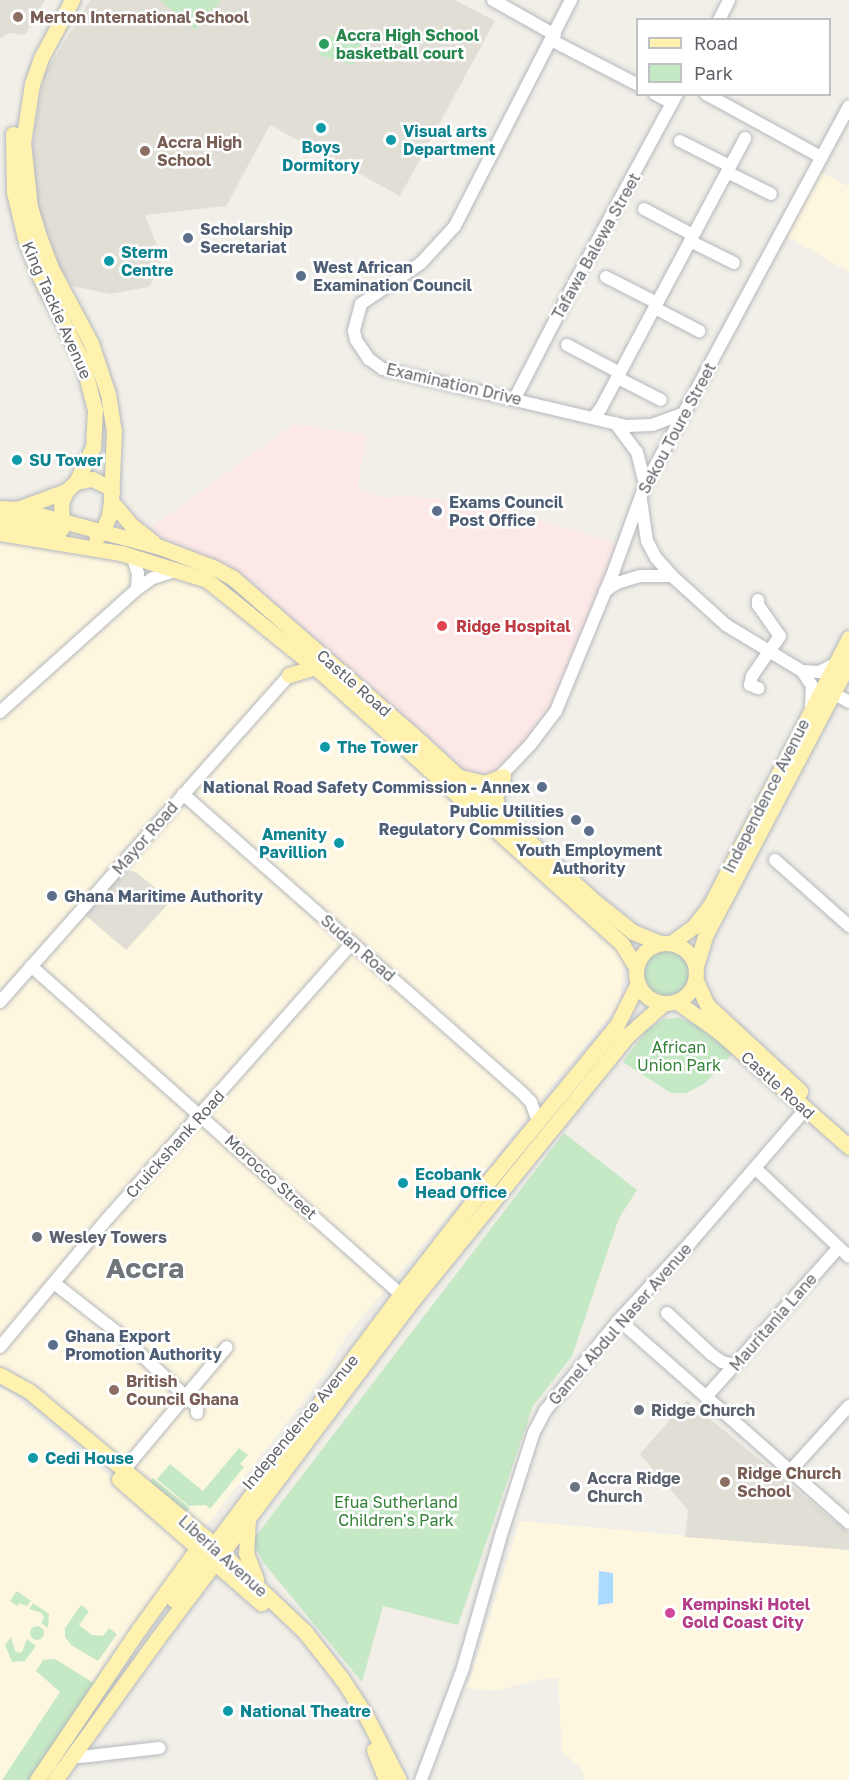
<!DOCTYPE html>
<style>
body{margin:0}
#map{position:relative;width:849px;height:1780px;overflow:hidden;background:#f1efe8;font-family:"Golos Text",sans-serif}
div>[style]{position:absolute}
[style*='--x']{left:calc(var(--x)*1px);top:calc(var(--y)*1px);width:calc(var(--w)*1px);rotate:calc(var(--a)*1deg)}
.commercial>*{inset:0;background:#fef7e0}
.education>*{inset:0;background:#e1ded6}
.medical>*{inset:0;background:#fce8e6}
.green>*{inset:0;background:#c5e8c5}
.round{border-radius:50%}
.water>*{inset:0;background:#aadaff}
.roads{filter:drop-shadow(0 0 2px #b5b8bc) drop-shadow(0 0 2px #b5b8bc)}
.minor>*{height:12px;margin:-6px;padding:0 6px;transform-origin:6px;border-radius:6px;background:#fff}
.major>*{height:15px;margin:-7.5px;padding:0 7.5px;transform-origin:7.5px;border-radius:7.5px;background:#fff2af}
.major>.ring{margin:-7.5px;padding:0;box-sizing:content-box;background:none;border:15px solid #fff2af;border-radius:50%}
.dots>*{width:16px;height:16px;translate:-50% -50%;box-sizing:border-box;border:3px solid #fff;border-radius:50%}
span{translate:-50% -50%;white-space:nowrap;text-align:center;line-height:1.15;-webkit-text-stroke:5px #fff;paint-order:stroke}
.education-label{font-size:16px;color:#785e54;font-weight:700}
.left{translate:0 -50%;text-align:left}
.leisure-label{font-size:16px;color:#27864d;font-weight:700}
.culture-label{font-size:16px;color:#0d838f;font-weight:700}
.right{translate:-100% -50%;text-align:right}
.service-label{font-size:16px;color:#4e5e75;font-weight:700}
.street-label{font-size:16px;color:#5f6368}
.health-label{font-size:16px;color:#be3a42;font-weight:700}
.park-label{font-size:16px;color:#348238}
.worship-label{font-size:16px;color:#5b616d;font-weight:700}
.hotel-label{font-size:16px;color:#b23c85;font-weight:700}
.town-label{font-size:28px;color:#70757a;font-weight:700}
.legend{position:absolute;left:636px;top:18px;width:195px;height:78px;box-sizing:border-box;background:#fff;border:2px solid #bfc1c3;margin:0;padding:8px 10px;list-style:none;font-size:18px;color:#5f6368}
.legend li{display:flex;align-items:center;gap:12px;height:30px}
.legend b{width:30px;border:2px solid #bfc1c3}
</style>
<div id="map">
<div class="commercial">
<div style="clip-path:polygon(821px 172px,849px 187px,849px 272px,787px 236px)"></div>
<div style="clip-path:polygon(0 535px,156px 567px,211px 587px,244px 613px,450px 799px,608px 935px,624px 954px,620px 1004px,543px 1096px,487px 1170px,348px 1333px,324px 1374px,206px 1526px,93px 1436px,0 1369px)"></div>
<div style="clip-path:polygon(0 1388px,10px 1392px,113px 1479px,188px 1550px,21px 1780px,0 1780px)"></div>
<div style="clip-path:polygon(520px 1521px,849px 1550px,849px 1780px,585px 1780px,582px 1770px,562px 1751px,558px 1677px,535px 1680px,495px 1691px,467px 1688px)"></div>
</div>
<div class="education">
<div style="clip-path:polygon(0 0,45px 0,25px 35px,10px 33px,0 38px)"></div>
<div style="clip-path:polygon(90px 0,455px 0,495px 21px,400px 196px,270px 125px,226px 206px,145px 215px,161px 256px,157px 273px,149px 287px,110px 294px,72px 286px,49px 250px,34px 203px,33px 140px,44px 75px)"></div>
<div style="clip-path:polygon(123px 870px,136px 872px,171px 901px,126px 950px,84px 914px)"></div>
<div style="clip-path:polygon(687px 1400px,849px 1533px,849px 1550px,685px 1537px,688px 1510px,640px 1454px)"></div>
</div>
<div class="medical">
<div style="clip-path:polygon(294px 424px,367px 435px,357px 489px,386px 498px,402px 495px,501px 508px,618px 544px,557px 694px,513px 760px,488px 778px,474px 779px,257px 589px,206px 558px,148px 530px)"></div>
</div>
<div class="green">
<div style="clip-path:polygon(160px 0,221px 0,195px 30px)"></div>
<div style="clip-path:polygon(326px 35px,361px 42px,354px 65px,319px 55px)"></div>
<div class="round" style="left:643px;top:949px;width:50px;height:50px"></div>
<div style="clip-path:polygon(680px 1018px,698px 1026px,733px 1053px,704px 1084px,686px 1093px,671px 1093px,623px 1062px,646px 1031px,664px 1019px)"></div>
<div style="clip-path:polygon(564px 1133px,637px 1190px,619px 1218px,572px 1356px,533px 1406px,458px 1625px,383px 1606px,362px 1682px,263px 1562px,252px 1541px)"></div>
<div style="clip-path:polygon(239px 1448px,248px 1455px,240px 1464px,244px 1467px,210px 1509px,206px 1505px,189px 1506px,157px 1479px,170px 1464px,203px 1491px)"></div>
<div style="clip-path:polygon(153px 1478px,190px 1508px,183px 1517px,146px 1486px)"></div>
<div style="clip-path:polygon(17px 1591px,31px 1601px,27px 1606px,19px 1603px,17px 1606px,10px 1601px)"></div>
<div style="clip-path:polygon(33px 1603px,49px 1614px,48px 1628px,41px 1623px,44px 1618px,42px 1613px,29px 1609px)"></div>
<div style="clip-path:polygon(81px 1605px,89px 1611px,79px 1625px,92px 1635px,103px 1636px,109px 1628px,117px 1634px,98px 1661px,71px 1645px,65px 1637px,65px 1628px)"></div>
<div class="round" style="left:30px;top:1626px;width:14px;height:14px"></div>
<div style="clip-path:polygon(11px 1637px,15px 1651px,18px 1653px,22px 1652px,27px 1639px,36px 1646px,25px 1661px,12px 1662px,5px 1645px)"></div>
<div style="clip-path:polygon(55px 1659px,97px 1685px,31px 1780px,2px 1780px,60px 1692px,36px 1671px,43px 1660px)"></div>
</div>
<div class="water">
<div style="clip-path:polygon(599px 1571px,613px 1573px,613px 1603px,598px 1605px)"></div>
</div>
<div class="roads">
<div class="minor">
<div style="--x:493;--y:0;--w:71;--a:29.4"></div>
<div style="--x:571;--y:0;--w:254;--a:117.2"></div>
<div style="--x:455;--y:226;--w:50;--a:132.6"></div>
<div style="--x:421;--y:263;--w:73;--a:145.7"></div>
<div style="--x:361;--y:304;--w:28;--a:105"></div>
<div style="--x:354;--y:331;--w:9;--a:77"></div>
<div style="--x:356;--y:340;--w:23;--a:56"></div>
<div style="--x:369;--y:359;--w:17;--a:36"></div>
<div style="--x:383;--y:369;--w:250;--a:13.2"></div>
<div style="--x:626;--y:426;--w:26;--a:-2"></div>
<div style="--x:652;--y:425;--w:33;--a:-20"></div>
<div style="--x:719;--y:20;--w:22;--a:-63"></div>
<div style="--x:551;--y:40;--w:98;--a:27.3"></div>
<div style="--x:655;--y:94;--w:19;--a:28"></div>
<div style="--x:706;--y:94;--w:131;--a:28.7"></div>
<div style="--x:680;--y:141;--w:56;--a:26.6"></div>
<div style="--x:727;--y:172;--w:49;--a:26.6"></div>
<div style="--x:644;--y:209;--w:55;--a:28"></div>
<div style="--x:690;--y:241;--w:49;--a:26.6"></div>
<div style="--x:606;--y:277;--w:57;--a:27"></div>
<div style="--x:655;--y:308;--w:50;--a:27.6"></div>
<div style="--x:567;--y:345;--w:60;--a:27.8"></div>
<div style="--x:618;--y:378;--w:48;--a:27.1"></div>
<div style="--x:515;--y:398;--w:133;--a:-62.7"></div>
<div style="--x:576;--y:280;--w:212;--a:-61.5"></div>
<div style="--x:593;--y:418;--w:13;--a:-51"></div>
<div style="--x:601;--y:408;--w:306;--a:-61.9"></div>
<div style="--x:615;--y:423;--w:36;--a:53"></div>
<div style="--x:637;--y:452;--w:34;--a:76"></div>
<div style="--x:641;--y:500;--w:41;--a:81.7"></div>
<div style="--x:647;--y:541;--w:19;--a:62"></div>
<div style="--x:656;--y:558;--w:24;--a:48"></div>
<div style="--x:672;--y:576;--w:73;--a:42.2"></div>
<div style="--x:726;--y:625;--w:89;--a:31.2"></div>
<div style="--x:802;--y:671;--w:18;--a:56"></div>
<div style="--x:812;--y:686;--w:20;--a:93"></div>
<div style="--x:132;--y:556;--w:18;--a:71"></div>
<div style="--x:138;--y:573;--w:16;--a:94"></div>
<div style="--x:605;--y:591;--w:14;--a:-34"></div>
<div style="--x:617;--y:583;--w:24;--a:-17"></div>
<div style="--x:640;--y:576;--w:32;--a:0"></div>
<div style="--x:758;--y:600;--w:5;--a:90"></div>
<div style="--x:758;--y:605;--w:38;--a:55"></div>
<div style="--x:780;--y:636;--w:49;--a:125"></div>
<div style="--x:752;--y:676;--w:9;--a:103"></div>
<div style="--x:750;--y:685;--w:9;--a:21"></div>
<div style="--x:802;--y:671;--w:17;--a:3"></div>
<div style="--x:819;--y:672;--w:18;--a:-27"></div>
<div style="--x:833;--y:693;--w:18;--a:29"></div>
<div style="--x:0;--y:712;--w:184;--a:-41.9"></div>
<div style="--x:137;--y:589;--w:19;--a:-35"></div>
<div style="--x:153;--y:578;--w:26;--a:-18"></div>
<div style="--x:183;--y:794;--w:456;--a:41.4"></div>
<div style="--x:525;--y:1096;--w:8;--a:45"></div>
<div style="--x:531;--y:1102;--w:20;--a:70"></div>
<div style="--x:475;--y:803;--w:80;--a:-46.5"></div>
<div style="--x:530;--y:745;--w:43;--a:-52.6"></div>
<div style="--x:556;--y:711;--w:152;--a:-67.6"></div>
<div style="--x:614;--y:570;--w:90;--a:-70"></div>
<div style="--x:645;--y:485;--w:430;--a:-61.7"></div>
<div style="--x:775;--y:860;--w:99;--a:41.7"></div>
<div style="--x:31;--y:966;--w:494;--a:41.6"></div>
<div style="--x:0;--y:1002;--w:436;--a:-48.5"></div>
<div style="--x:755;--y:1168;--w:129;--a:43.4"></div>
<div style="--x:54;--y:1283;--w:81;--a:38"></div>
<div style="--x:118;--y:1333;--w:108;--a:43.1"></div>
<div style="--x:197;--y:1407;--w:6;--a:90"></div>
<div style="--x:667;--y:1313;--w:60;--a:43"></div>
<div style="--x:711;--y:1354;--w:14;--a:36"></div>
<div style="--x:722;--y:1362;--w:13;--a:13"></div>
<div style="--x:619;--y:1320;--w:307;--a:41.4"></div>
<div style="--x:0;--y:1347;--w:168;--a:-50.1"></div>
<div style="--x:108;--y:1218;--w:368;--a:-48.4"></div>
<div style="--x:706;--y:1397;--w:200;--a:-48.4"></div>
<div style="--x:124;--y:1470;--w:160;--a:-50.1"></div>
<div style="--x:791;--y:1470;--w:86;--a:-47.8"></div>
<div style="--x:80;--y:1757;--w:80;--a:-6.5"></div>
<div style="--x:421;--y:1780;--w:120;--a:-69.4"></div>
<div style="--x:463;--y:1668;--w:141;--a:-74"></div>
<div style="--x:502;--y:1532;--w:105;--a:-72.3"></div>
<div style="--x:534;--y:1432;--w:24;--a:-62"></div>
<div style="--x:545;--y:1411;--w:117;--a:-50.9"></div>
<div style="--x:619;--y:1320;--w:105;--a:-47.3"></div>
<div style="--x:690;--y:1243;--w:176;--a:-49.2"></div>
</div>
<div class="major">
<div style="--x:72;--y:0;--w:66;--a:118.1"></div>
<div style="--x:41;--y:58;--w:28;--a:109"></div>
<div style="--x:32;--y:84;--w:59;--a:98.8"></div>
<div style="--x:23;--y:142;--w:65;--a:83.9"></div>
<div style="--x:30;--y:207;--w:34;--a:73"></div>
<div style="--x:40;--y:239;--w:33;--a:69"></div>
<div style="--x:52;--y:270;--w:83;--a:61.9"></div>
<div style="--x:91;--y:343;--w:54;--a:71.6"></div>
<div style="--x:108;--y:394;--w:36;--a:81"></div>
<div style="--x:114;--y:430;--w:71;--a:92.4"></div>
<div style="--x:111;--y:501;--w:15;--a:98"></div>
<div style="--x:109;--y:516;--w:17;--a:114"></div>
<div style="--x:102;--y:532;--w:8;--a:135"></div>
<div style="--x:13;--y:134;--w:58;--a:89"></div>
<div style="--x:14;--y:192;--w:47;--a:76.6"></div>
<div style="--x:25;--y:238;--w:42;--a:69"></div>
<div style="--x:40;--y:277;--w:93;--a:63.2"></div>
<div style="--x:82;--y:360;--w:52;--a:75.4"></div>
<div style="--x:95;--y:410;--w:37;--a:93"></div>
<div style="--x:93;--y:447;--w:39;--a:116"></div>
<div style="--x:111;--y:501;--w:31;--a:50"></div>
<div style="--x:131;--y:525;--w:28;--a:38"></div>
<div style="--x:0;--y:508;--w:17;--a:3"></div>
<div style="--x:17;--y:509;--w:148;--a:14.9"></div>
<div style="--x:160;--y:547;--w:59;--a:20.9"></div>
<div style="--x:215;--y:568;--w:21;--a:29"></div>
<div style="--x:233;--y:578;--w:251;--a:41.1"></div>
<div style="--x:422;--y:743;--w:232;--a:42.6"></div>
<div style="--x:593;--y:900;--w:51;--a:38.7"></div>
<div style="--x:633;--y:932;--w:29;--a:22"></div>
<div style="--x:17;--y:509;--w:52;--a:-20.2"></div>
<div style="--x:0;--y:521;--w:24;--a:7"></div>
<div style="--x:24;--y:524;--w:36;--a:18"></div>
<div style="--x:62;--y:528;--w:25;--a:-92"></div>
<div style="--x:61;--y:503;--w:13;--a:-67"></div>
<div style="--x:66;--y:491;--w:13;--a:-42"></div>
<div style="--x:76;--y:482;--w:16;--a:-11"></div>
<div style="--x:92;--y:479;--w:17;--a:25"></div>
<div style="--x:107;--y:486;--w:8;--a:50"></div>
<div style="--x:0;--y:533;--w:123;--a:9.4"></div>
<div style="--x:121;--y:553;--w:90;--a:17.4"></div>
<div style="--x:207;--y:580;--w:139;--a:38.9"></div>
<div style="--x:315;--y:667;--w:103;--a:41.9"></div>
<div style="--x:392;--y:736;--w:310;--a:42.1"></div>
<div style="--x:622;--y:944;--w:27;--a:59"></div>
<div style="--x:289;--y:675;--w:27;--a:-17"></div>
<div style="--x:460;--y:777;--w:25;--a:14"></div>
<div style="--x:484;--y:783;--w:20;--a:-20"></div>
<div style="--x:500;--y:816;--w:20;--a:-105"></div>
<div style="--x:495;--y:797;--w:22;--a:-69"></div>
<div class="ring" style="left:636px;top:943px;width:45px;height:45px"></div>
<div style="--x:671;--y:943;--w:29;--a:-36"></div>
<div style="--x:694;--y:926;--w:28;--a:-52"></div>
<div style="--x:711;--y:904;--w:300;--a:-62.6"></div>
<div style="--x:696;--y:966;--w:34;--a:-73"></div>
<div style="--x:706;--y:934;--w:306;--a:-62.2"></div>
<div style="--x:696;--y:981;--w:26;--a:65"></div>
<div style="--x:707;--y:1005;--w:127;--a:42.8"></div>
<div style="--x:677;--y:1002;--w:50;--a:35.3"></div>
<div style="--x:718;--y:1031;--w:175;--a:41.5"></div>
<div style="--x:0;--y:1375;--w:33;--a:29"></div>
<div style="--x:29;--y:1391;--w:230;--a:39.7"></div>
<div style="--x:206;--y:1538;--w:137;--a:43.5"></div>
<div style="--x:305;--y:1632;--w:60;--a:51.8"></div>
<div style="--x:342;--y:1679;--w:44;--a:57"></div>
<div style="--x:366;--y:1716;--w:72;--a:62.7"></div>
<div style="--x:119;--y:1479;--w:189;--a:41.1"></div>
<div style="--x:248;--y:1518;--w:35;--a:93"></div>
<div style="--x:246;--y:1553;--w:28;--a:69"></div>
<div style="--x:215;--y:1563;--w:18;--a:-93"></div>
<div style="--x:214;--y:1545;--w:313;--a:-53.3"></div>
<div style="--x:401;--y:1294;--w:150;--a:-52.1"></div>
<div style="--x:493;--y:1176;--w:195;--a:-50.6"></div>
<div style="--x:617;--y:1025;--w:45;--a:-63.4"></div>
<div style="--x:174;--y:1600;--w:51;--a:-55.4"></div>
<div style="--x:374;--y:1750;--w:32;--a:68"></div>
<div style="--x:37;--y:1780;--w:182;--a:-56"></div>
<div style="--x:139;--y:1629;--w:109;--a:-54"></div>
<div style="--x:55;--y:1780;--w:174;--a:-54.1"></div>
<div style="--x:157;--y:1639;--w:422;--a:-53"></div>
<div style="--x:411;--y:1302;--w:343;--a:-50.9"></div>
<div style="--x:627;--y:1036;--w:48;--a:-41.6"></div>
</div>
</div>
<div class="dots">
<div style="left:18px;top:17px;background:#8d6e63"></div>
<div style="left:324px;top:44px;background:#2e9e5b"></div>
<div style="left:321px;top:128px;background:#0f9aa8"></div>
<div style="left:391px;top:140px;background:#0f9aa8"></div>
<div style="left:145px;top:151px;background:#8d6e63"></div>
<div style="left:188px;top:238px;background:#5c6f8a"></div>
<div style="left:109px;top:261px;background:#0f9aa8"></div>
<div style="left:301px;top:276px;background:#5c6f8a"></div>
<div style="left:17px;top:460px;background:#0f9aa8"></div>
<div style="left:437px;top:511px;background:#5c6f8a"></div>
<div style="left:442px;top:626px;background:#e0444e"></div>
<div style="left:325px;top:747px;background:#0f9aa8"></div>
<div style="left:542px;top:787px;background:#5c6f8a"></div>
<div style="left:576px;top:820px;background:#5c6f8a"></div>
<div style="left:589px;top:831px;background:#5c6f8a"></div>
<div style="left:339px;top:843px;background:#0f9aa8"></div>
<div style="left:52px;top:896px;background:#5c6f8a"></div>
<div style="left:403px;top:1183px;background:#0f9aa8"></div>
<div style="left:37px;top:1237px;background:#6b7280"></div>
<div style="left:53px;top:1345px;background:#5c6f8a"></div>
<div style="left:114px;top:1390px;background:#8d6e63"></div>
<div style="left:639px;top:1410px;background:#6b7280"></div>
<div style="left:33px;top:1458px;background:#0f9aa8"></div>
<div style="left:725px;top:1482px;background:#8d6e63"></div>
<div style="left:575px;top:1487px;background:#6b7280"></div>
<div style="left:670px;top:1613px;background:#d1479c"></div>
<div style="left:228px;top:1711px;background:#0f9aa8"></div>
</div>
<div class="education-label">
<span class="left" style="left:30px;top:17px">Merton International School</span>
<span class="left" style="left:157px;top:151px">Accra High<br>School</span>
<span class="left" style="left:126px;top:1390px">British<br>Council Ghana</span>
<span class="left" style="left:737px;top:1482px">Ridge Church<br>School</span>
</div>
<div class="leisure-label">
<span class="left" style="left:336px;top:44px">Accra High School<br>basketball court</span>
</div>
<div class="culture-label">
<span class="left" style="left:403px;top:140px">Visual arts<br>Department</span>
<span style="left:321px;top:156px">Boys<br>Dormitory</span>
<span class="left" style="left:121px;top:261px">Sterm<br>Centre</span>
<span class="left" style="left:29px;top:460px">SU Tower</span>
<span class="left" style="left:337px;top:747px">The Tower</span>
<span class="right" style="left:327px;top:843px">Amenity<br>Pavillion</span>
<span class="left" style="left:415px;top:1183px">Ecobank<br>Head Office</span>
<span class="left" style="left:45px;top:1458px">Cedi House</span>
<span class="left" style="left:240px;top:1711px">National Theatre</span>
</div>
<div class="service-label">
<span class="left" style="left:200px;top:238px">Scholarship<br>Secretariat</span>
<span class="left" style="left:313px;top:276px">West African<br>Examination Council</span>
<span class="left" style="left:449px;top:511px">Exams Council<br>Post Office</span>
<span class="right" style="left:530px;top:787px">National Road Safety Commission - Annex</span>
<span class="right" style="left:564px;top:820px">Public Utilities<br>Regulatory Commission</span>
<span style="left:589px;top:859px">Youth Employment<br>Authority</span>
<span class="left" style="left:64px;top:896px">Ghana Maritime Authority</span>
<span class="left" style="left:65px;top:1345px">Ghana Export<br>Promotion Authority</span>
</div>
<div class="street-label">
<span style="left:596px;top:246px;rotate:-61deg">Tafawa Balewa Street</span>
<span style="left:57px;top:310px;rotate:66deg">King Tackie Avenue</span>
<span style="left:454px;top:384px;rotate:13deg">Examination Drive</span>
<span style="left:677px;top:428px;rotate:-62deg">Sekou Toure Street</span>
<span style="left:354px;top:683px;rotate:41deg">Castle Road</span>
<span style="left:766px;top:796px;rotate:-63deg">Independence Avenue</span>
<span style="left:145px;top:838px;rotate:-49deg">Mayor Road</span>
<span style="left:358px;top:948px;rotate:41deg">Sudan Road</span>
<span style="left:778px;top:1085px;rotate:42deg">Castle Road</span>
<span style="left:175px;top:1144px;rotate:-48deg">Cruickshank Road</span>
<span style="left:271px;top:1177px;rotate:42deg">Morocco Street</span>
<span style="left:773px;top:1322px;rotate:-49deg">Mauritania Lane</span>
<span style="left:620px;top:1324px;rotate:-49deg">Gamel Abdul Naser Avenue</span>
<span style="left:300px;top:1422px;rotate:-50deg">Independence Avenue</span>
<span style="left:223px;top:1556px;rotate:42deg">Liberia Avenue</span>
</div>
<div class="health-label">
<span class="left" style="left:456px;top:626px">Ridge Hospital</span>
</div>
<div class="park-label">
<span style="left:679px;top:1056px">African<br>Union Park</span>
<span style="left:396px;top:1511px">Efua Sutherland<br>Children's Park</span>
</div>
<div class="worship-label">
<span class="left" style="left:49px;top:1237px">Wesley Towers</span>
<span class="left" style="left:651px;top:1410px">Ridge Church</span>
<span class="left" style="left:587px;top:1487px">Accra Ridge<br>Church</span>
</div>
<div class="hotel-label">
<span class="left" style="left:682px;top:1613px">Kempinski Hotel<br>Gold Coast City</span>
</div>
<div class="town-label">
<span style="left:145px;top:1268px">Accra</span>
</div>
<ul class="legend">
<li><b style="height:8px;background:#fff2af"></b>Road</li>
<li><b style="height:16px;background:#c5e8c5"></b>Park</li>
</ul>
</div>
